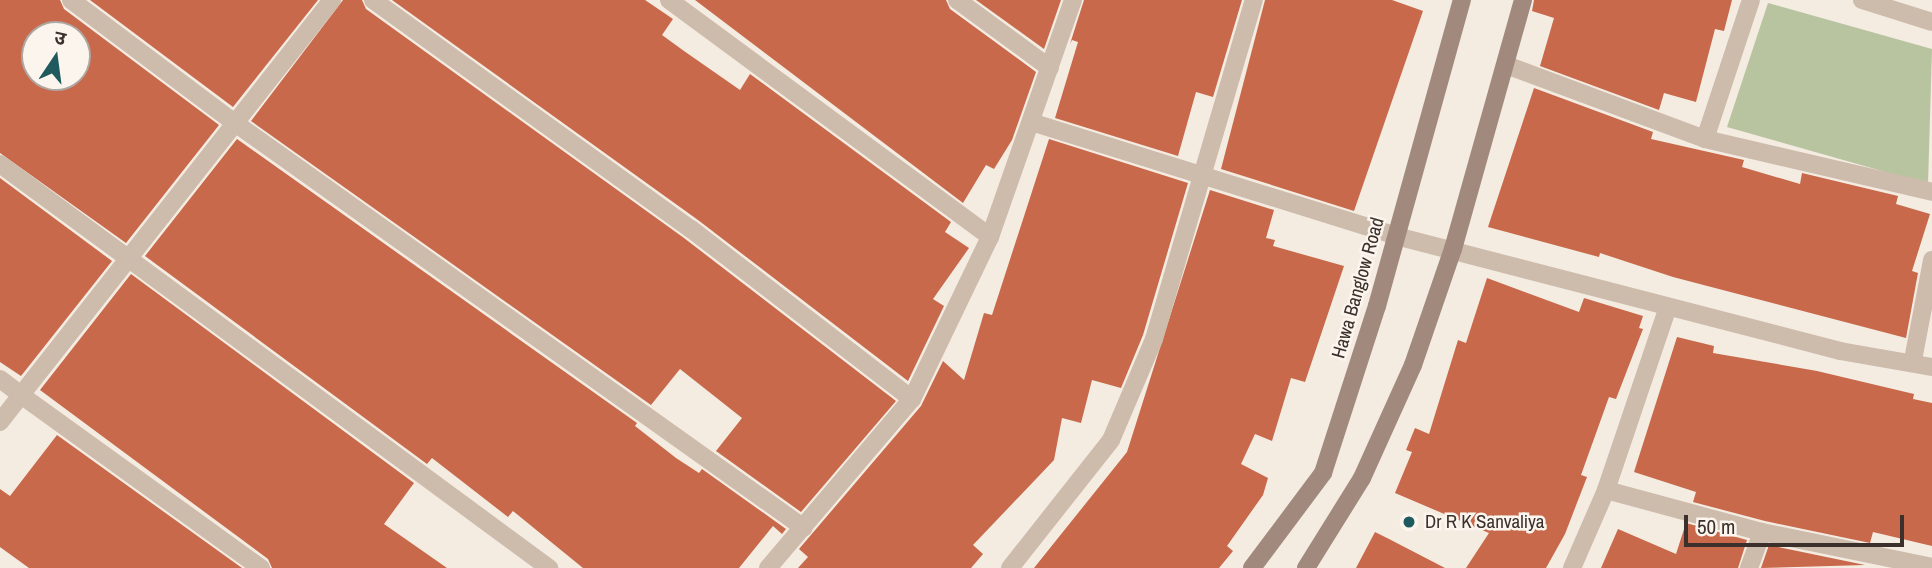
<!DOCTYPE html>
<meta charset="utf-8">
<style>
body{margin:0}
#map{position:relative;width:1932px;height:568px;overflow:hidden;background:#f4ebe1;font-family:"Archivo Narrow","Noto Sans Devanagari",sans-serif}
div>[style]{position:absolute}
[style*='--x']{left:calc(var(--x)*1px);top:calc(var(--y)*1px);width:calc(var(--w)*1px);rotate:calc(var(--a)*1deg)}
.green>*{inset:0;background:#b8c4a0}
.building>*{inset:0;background:#c8694b}
.street>*{height:18px;margin:-9px;padding:0 9px;transform-origin:9px;border-radius:9px;background:#cdbbac}
.secondary>*{height:18px;margin:-9px;padding:0 9px;transform-origin:9px;border-radius:9px;background:#a18a7d}
.dots>*{width:19px;height:19px;translate:-50% -50%;box-sizing:border-box;border:4px solid #fbf5ee;border-radius:50%}
span{translate:-50% -50%;white-space:nowrap;text-align:center;line-height:1.15;-webkit-text-stroke:5px #fbf5ee;paint-order:stroke}
.street-label{font-size:19px;color:#3b302b}
.poi-label{font-size:19px;color:#3b302b}
.left{translate:0 -50%;text-align:left}
.north{position:absolute;left:21px;top:21px;width:70px;height:70px;box-sizing:border-box;background:#fbf5ee;border:2px solid #aea6a0;border-radius:50%;rotate:13deg;font-size:19px;font-weight:700;line-height:28px;text-align:center;color:#3b302b}
.north::after{content:'';display:block;margin:auto;width:24px;height:32px;background:#1f5a5e;clip-path:polygon(50% 0,100% 100%,50% 72%,0 100%)}
.scale{position:absolute;left:1684px;top:515px;width:220px;height:32px;box-sizing:border-box;border:4px solid #3b302b;border-top:0;padding-left:9px;font-size:21px;line-height:24px;white-space:nowrap;color:#3b302b;-webkit-text-stroke:5px #fbf5ee;paint-order:stroke}
</style>
<div id="map">
<div class="green">
<div style="clip-path:polygon(1768px 3px,1932px 49px,1928px 184px,1727px 127px)"></div>
</div>
<div class="building">
<div style="clip-path:polygon(evenodd,0 0,60px 0,64px 9px,219px 125px,126px 243px,0 153px,0 0,35px 35px,77px 35px,77px 77px,35px 77px,35px 35px)"></div>
<div style="clip-path:polygon(90px 0,318px 0,233px 107px)"></div>
<div style="clip-path:polygon(343px 0,362px 0,366px 9px,684px 238px,896px 401px,801px 512px,716px 451px,742px 418px,680px 369px,651px 405px,251px 121px)"></div>
<div style="clip-path:polygon(392px 0,645px 0,673px 19px,662px 35px,684px 51px,740px 90px,750px 74px,951px 222px,945px 232px,969px 248px,933px 299px,944px 306px,908px 381px,698px 220px)"></div>
<div style="clip-path:polygon(695px 0,946px 0,950px 9px,1036px 72px,1012px 140px,994px 169px,986px 165px,963px 203px)"></div>
<div style="clip-path:polygon(976px 0,1061px 0,1044px 49px)"></div>
<div style="clip-path:polygon(1084px 0,1242px 0,1213px 97px,1196px 92px,1178px 156px,1055px 118px,1078px 42px,1072px 40px,1070px 44px)"></div>
<div style="clip-path:polygon(1265px 0,1392px 0,1423px 11px,1354px 211px,1221px 169px)"></div>
<div style="clip-path:polygon(1534px 0,1732px 0,1724px 31px,1715px 29px,1696px 102px,1664px 93px,1659px 110px,1540px 66px,1554px 18px,1532px 11px)"></div>
<div style="clip-path:polygon(1534px 88px,1653px 132px,1651px 139px,1744px 160px,1742px 167px,1800px 184px,1802px 173px,1898px 196px,1896px 204px,1930px 214px,1912px 271px,1918px 273px,1906px 338px,1673px 277px,1600px 253px,1599px 257px,1488px 227px)"></div>
<div style="clip-path:polygon(237px 139px,637px 423px,635px 426px,676px 458px,699px 473px,702px 469px,786px 529px,782px 534px,773px 526px,739px 568px,583px 568px,513px 511px,508px 517px,432px 458px,427px 464px,145px 256px)"></div>
<div style="clip-path:polygon(1049px 139px,1188px 183px,1143px 335px,1121px 388px,1092px 380px,1081px 423px,1062px 418px,1054px 460px,973px 545px,983px 554px,971px 568px,798px 568px,808px 557px,799px 549px,921px 406px,943px 361px,964px 380px,984px 313px,992px 315px)"></div>
<div style="clip-path:polygon(0 178px,112px 261px,21px 376px,0 362px)"></div>
<div style="clip-path:polygon(1210px 190px,1274px 210px,1266px 238px,1275px 240px,1273px 246px,1344px 266px,1305px 382px,1291px 378px,1272px 441px,1255px 434px,1241px 464px,1268px 478px,1263px 495px,1227px 546px,1233px 551px,1219px 568px,1034px 568px,1127px 452px)"></div>
<div style="clip-path:polygon(131px 274px,414px 483px,384px 524px,447px 568px,272px 568px,268px 559px,40px 390px)"></div>
<div style="clip-path:polygon(1487px 278px,1579px 312px,1584px 298px,1643px 316px,1639px 328px,1643px 329px,1616px 399px,1609px 397px,1581px 475px,1587px 477px,1565px 534px,1546px 568px,1466px 568px,1489px 533px,1395px 493px,1412px 452px,1406px 450px,1415px 428px,1429px 434px,1458px 340px,1466px 343px)"></div>
<div style="clip-path:polygon(1677px 337px,1714px 346px,1713px 353px,1817px 371px,1914px 394px,1913px 399px,1932px 403px,1932px 546px,1873px 532px,1870px 543px,1765px 521px,1693px 502px,1696px 492px,1634px 472px)"></div>
<div style="clip-path:polygon(57px 435px,242px 568px,29px 568px,0 547px,0 489px,10px 496px)"></div>
<div style="clip-path:polygon(1686px 523px,1747px 540px,1738px 568px,1601px 568px,1618px 529px,1676px 554px)"></div>
<div style="clip-path:polygon(1375px 532px,1389px 539px,1445px 568px,1356px 568px)"></div>
<div style="clip-path:polygon(1769px 545px,1865px 565px,1761px 568px)"></div>
</div>
<div class="street">
<div style="--x:71;--y:0;--w:205;--a:36.9"></div>
<div style="--x:235;--y:123;--w:698;--a:35.44"></div>
<div style="--x:373;--y:0;--w:392;--a:35.8"></div>
<div style="--x:691;--y:229;--w:279;--a:37.6"></div>
<div style="--x:669;--y:0;--w:399;--a:36.4"></div>
<div style="--x:990;--y:237;--w:251;--a:-70.7"></div>
<div style="--x:957;--y:0;--w:115;--a:36.2"></div>
<div style="--x:1862;--y:0;--w:73;--a:17.4"></div>
<div style="--x:1506;--y:65;--w:212;--a:20.4"></div>
<div style="--x:1705;--y:139;--w:233;--a:13.1"></div>
<div style="--x:1031;--y:122;--w:382;--a:17.3"></div>
<div style="--x:1396;--y:236;--w:459;--a:14.5"></div>
<div style="--x:1840;--y:351;--w:93;--a:9.9"></div>
<div style="--x:1705;--y:139;--w:146;--a:-71.7"></div>
<div style="--x:0;--y:164;--w:682;--a:36.35"></div>
<div style="--x:1913;--y:360;--w:102;--a:-79.2"></div>
<div style="--x:0;--y:379;--w:26;--a:37"></div>
<div style="--x:21;--y:395;--w:503;--a:-51.79"></div>
<div style="--x:0;--y:422;--w:34;--a:-52"></div>
<div style="--x:21;--y:395;--w:296;--a:35.8"></div>
<div style="--x:1606;--y:490;--w:162;--a:15.1"></div>
<div style="--x:1762;--y:532;--w:174;--a:11.6"></div>
<div style="--x:768;--y:568;--w:222;--a:-49.6"></div>
<div style="--x:912;--y:399;--w:180;--a:-64.3"></div>
<div style="--x:1010;--y:568;--w:163;--a:-51.7"></div>
<div style="--x:1111;--y:440;--w:110;--a:-66.9"></div>
<div style="--x:1154;--y:339;--w:353;--a:-73.6"></div>
<div style="--x:1572;--y:568;--w:85;--a:-66.4"></div>
<div style="--x:1606;--y:490;--w:193;--a:-71.3"></div>
<div style="--x:1749;--y:568;--w:38;--a:-70"></div>
</div>
<div class="secondary">
<div style="--x:1252;--y:568;--w:119;--a:-53.2"></div>
<div style="--x:1323;--y:473;--w:176;--a:-72.1"></div>
<div style="--x:1377;--y:306;--w:318;--a:-74.5"></div>
<div style="--x:1306;--y:568;--w:106;--a:-58.1"></div>
<div style="--x:1362;--y:478;--w:124;--a:-65.7"></div>
<div style="--x:1413;--y:365;--w:123;--a:-71"></div>
<div style="--x:1453;--y:249;--w:259;--a:-74.3"></div>
</div>
<div class="dots">
<div style="left:1409px;top:522px;background:#1f5a5e"></div>
</div>
<div class="street-label">
<span style="left:1358px;top:288px;rotate:-74deg">Hawa Banglow Road</span>
</div>
<div class="poi-label">
<span class="left" style="left:1425px;top:522px">Dr R K Sanvaliya</span>
</div>
<div class="north">उ</div>
<div class="scale">50 m</div>
</div>
